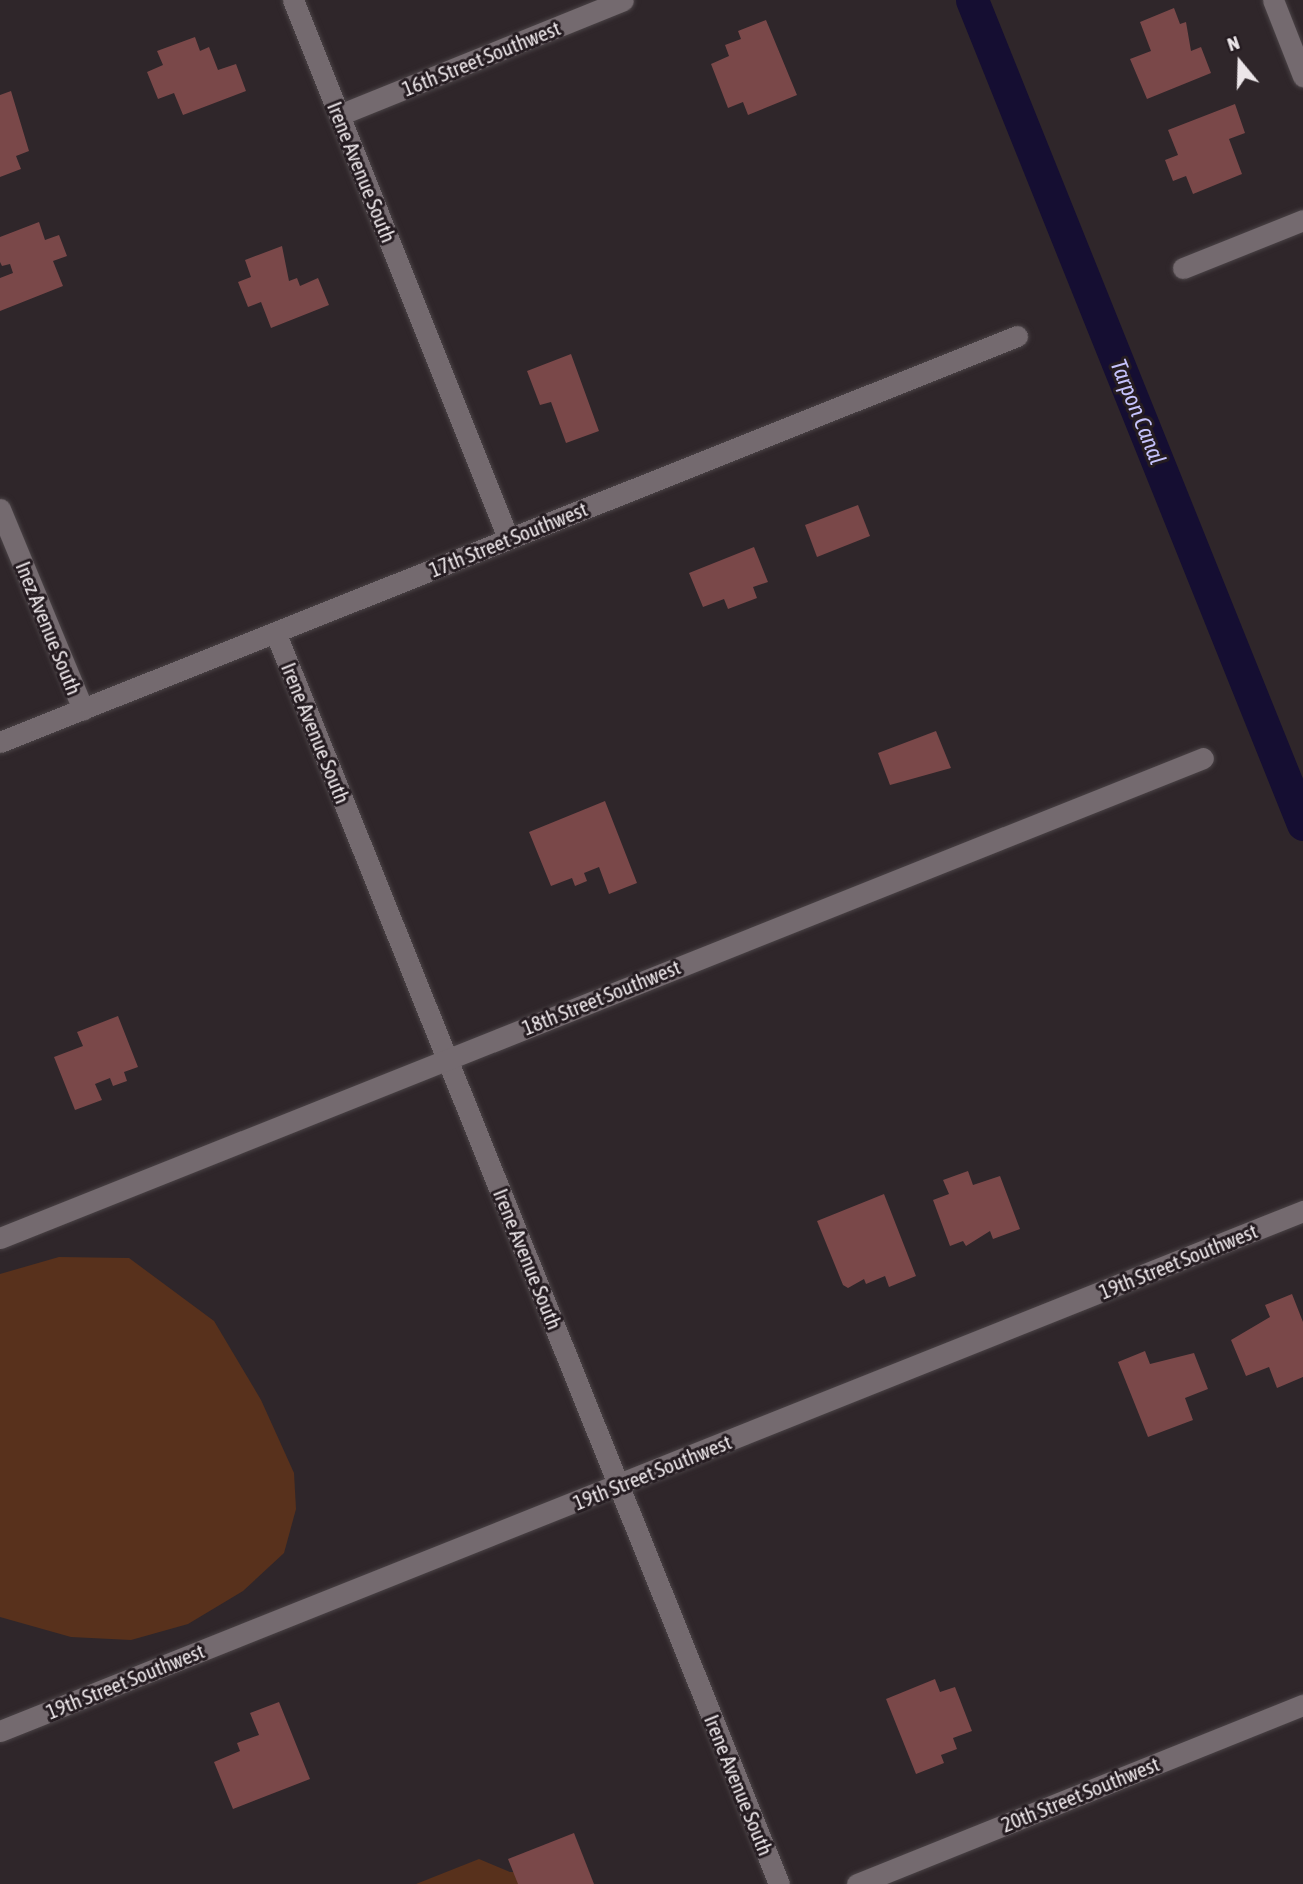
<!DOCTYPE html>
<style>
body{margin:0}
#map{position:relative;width:1303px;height:1884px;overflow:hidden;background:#2f262a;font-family:"Asap Condensed",sans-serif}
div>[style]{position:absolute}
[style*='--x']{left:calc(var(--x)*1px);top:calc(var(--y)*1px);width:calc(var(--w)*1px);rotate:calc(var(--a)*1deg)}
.green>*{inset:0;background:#58311c}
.canal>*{height:33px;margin:-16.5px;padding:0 16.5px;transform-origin:16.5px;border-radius:16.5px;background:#150e32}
.building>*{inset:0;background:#7a4849}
.roads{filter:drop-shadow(0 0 2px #4a4346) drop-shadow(0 0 2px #4a4346)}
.minor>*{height:21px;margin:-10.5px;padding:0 10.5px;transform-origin:10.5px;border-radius:10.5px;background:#746a6f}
span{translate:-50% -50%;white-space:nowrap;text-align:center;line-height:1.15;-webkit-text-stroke:6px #251c21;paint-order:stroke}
.street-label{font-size:21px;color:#ece6e9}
.water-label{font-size:23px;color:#c5c2fb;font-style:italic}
.north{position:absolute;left:1205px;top:28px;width:70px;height:70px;-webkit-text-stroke:5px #251c21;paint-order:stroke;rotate:341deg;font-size:19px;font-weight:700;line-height:28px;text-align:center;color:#ece6e9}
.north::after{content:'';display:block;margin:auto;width:24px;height:32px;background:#ece6e9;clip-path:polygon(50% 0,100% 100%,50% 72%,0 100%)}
</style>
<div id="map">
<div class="green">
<div style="clip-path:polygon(59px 1257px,129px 1258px,214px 1321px,261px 1400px,294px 1473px,296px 1509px,284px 1553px,243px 1591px,188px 1624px,131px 1640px,71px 1637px,0 1617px,0 1274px)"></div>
<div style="clip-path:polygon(479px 1859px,510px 1872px,558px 1873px,592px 1884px,416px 1884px)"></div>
</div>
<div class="canal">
<div style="--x:972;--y:0;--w:888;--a:68.11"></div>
</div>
<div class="building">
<div style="clip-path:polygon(1174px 8px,1180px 24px,1186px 22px,1191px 51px,1201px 47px,1211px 73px,1147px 99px,1130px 59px,1151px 51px,1140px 22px)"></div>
<div style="clip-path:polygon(766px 20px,797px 95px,748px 115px,743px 102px,728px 108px,711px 64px,729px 56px,725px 45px,741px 39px,738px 31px)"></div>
<div style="clip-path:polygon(195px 37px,200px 51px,209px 47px,218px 70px,236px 64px,246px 91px,183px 115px,174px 93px,158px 99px,147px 72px,163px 65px,157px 51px)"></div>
<div style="clip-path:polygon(11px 91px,29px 151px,16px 156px,21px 169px,0 177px,0 95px)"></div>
<div style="clip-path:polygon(1235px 104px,1245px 133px,1229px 139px,1242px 174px,1193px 194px,1186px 176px,1173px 181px,1165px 160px,1178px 155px,1168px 130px)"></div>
<div style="clip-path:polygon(39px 222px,45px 240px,59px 235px,67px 256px,53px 261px,63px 286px,0 311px,0 278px,13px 273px,10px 264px,2px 266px,0 262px,0 237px)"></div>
<div style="clip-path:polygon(282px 246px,289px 281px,297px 278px,300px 286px,318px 278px,329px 305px,271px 328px,261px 302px,248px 307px,238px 282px,251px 277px,245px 260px)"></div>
<div style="clip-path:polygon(571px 354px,599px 431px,566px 443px,551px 402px,540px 405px,527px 371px)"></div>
<div style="clip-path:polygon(858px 505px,870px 536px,817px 557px,805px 525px)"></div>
<div style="clip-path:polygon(754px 547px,768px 582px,753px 587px,757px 598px,728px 609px,724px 599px,703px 607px,689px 573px)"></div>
<div style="clip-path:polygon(936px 731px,951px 768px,890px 785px,878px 753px)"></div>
<div style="clip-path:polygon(605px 801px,637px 883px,609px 894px,599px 867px,584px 873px,587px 881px,575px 886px,572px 878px,551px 886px,529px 832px)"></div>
<div style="clip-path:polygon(118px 1016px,138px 1067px,124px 1072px,127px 1081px,113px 1086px,110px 1078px,95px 1084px,102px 1100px,75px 1110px,54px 1057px,83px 1046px,77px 1032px)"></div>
<div style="clip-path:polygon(968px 1171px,973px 1185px,1000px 1176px,1020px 1229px,993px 1239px,990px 1231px,966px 1246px,963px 1241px,950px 1246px,933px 1200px,949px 1194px,943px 1180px)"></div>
<div style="clip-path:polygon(884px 1194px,916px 1276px,889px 1287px,885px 1276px,866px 1284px,864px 1279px,848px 1288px,843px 1285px,817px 1221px)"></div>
<div style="clip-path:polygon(1292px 1294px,1303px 1322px,1303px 1377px,1277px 1388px,1269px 1367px,1246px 1376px,1231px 1340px,1270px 1317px,1265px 1305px)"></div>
<div style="clip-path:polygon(1145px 1351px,1150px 1364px,1194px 1353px,1208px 1389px,1185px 1398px,1193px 1420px,1148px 1437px,1118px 1362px)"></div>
<div style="clip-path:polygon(935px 1679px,940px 1692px,955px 1687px,972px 1731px,953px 1738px,957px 1749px,941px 1755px,944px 1763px,916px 1774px,886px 1699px)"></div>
<div style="clip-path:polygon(279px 1702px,310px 1779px,233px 1809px,214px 1762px,240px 1751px,237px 1743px,259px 1735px,250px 1713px)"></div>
<div style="clip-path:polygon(574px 1833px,594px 1884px,518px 1884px,508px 1859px)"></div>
</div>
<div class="roads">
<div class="minor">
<div style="--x:293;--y:0;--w:579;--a:68.22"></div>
<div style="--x:1273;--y:0;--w:82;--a:68.5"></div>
<div style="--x:339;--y:115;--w:306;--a:-22"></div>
<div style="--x:1183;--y:268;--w:129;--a:-21.8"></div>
<div style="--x:0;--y:509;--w:217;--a:67.5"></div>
<div style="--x:276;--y:634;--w:1347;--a:68.08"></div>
<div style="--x:0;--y:742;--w:1095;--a:-21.76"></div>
<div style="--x:0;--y:1238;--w:1295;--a:-21.75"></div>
<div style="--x:0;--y:1731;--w:1403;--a:-21.76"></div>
<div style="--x:857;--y:1884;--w:481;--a:-21.9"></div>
</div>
</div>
<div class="street-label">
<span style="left:481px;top:58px;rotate:-22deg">16th Street Southwest</span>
<span style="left:362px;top:172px;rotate:68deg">Irene Avenue South</span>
<span style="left:508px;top:539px;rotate:-22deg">17th Street Southwest</span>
<span style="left:49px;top:628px;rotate:68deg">Inez Avenue South</span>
<span style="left:316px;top:733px;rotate:68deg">Irene Avenue South</span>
<span style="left:601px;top:997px;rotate:-22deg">18th Street Southwest</span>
<span style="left:528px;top:1259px;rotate:68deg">Irene Avenue South</span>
<span style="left:1178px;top:1261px;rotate:-22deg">19th Street Southwest</span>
<span style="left:652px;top:1472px;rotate:-22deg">19th Street Southwest</span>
<span style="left:125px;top:1681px;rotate:-22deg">19th Street Southwest</span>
<span style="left:739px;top:1785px;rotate:68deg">Irene Avenue South</span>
<span style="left:1080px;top:1794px;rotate:-22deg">20th Street Southwest</span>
</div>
<div class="water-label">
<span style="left:1138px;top:412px;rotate:68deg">Tarpon Canal</span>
</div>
<div class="north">N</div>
</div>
